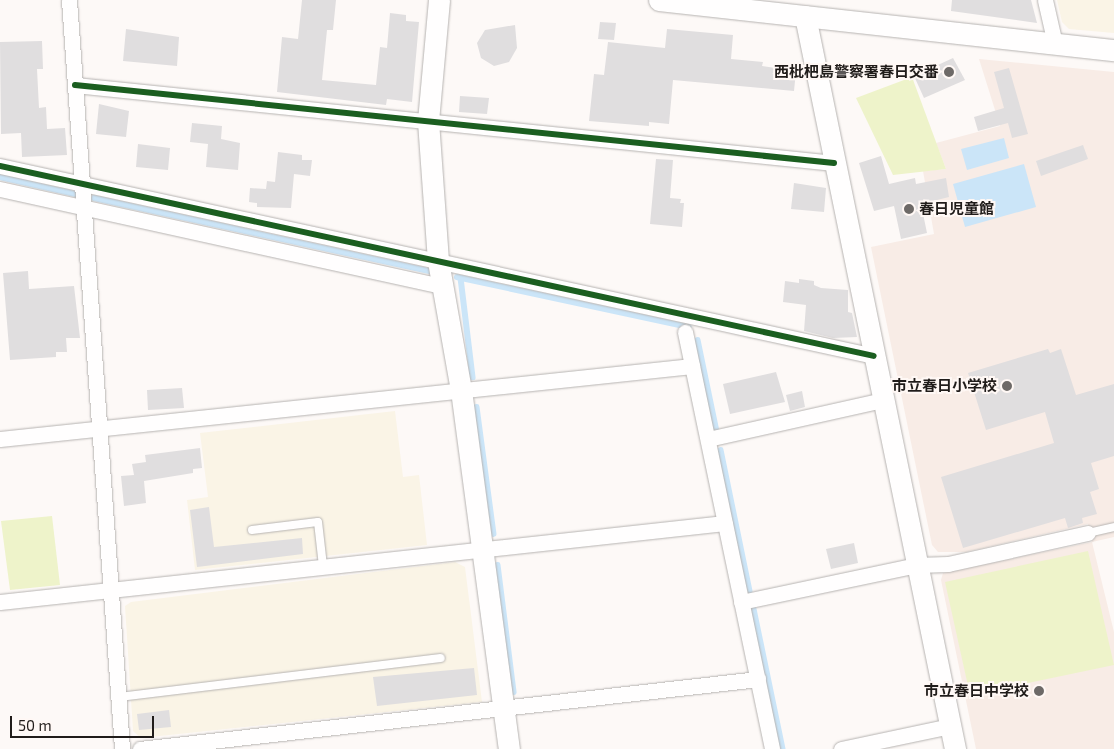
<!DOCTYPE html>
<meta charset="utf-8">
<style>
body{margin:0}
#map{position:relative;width:1114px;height:749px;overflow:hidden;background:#fdf9f7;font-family:"Exo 2","Noto Sans JP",sans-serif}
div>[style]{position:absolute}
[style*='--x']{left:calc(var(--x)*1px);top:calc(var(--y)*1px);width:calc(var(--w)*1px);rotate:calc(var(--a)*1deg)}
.built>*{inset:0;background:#f8ece6}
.industrial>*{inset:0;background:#faf4e6}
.green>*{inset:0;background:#eef3ca}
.water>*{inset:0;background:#cbe5f8}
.stream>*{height:5.5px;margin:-2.75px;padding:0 2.75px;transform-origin:2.75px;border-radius:2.75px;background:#cbe5f8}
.building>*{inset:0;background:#e0dedf}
.roads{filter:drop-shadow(0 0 1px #b6b3b1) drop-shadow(0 0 1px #b6b3b1)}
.lane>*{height:8px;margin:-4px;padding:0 4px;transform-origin:4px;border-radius:4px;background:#fffefe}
.street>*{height:15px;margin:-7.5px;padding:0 7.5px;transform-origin:7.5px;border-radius:7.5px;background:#fffefe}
.secondary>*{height:21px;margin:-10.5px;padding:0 10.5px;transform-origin:10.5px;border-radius:10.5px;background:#fffefe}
.cycleway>*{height:6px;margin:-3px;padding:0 3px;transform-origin:3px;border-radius:3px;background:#1b5e20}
.dots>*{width:14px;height:14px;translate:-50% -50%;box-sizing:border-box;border:2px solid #fff8f5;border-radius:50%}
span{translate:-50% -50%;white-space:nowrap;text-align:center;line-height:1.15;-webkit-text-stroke:4px #fff8f5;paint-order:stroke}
.poi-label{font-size:15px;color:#201c1a;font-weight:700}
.right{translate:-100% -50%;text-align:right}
.left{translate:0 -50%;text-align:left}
.scale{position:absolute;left:10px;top:716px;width:144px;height:22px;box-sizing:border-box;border:2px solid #201c1a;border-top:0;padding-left:6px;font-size:15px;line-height:18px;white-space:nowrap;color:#201c1a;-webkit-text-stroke:4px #fff8f5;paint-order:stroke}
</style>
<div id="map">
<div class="built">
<div style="clip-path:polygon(979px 59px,1114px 72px,1114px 537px,1092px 542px,1114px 632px,1114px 749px,976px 749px,941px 580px,943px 573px,1092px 542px,1088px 524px,966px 552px,938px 552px,932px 545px,871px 247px,934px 234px,923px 171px,946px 169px,936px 143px,1000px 126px)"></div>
</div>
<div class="industrial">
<div style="clip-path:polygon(1057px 0,1114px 0,1114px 33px,1069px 29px,1062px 22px)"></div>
<div style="clip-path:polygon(395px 411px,403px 477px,419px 475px,427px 545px,195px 570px,187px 500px,208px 497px,200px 433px)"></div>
<div style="clip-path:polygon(455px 562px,465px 567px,482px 702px,141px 738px,133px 731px,125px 606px,131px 602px)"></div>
</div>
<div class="green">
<div style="clip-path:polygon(912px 77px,946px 169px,893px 175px,856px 98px)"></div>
<div style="clip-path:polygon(52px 516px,60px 585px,10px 590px,1px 521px)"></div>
<div style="clip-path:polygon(1088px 551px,1114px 665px,970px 695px,945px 582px)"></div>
</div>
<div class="water">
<div style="clip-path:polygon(1004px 138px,1009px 158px,967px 170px,961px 149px)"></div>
<div style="clip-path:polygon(1024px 164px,1036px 207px,965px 227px,953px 184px)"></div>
</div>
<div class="stream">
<div style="--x:0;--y:177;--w:77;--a:12.8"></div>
<div style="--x:94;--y:198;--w:343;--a:12.3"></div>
<div style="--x:457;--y:277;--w:237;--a:12.2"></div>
<div style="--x:461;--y:278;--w:100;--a:83.1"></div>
<div style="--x:698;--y:340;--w:94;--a:78.3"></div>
<div style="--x:477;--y:407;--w:128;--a:82.4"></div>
<div style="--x:721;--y:450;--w:144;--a:78.4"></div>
<div style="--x:498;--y:565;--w:128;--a:82.8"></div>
<div style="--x:754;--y:609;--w:143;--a:78.3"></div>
</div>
<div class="building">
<div style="clip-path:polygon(302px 0,336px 0,333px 30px,327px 30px,322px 80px,376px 85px,380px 47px,387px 48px,390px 13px,406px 15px,406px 21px,419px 22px,412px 102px,387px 99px,386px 105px,277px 92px,282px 37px,298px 39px)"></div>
<div style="clip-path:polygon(952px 0,1031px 0,1037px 23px,951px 11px)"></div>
<div style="clip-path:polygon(600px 22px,616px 23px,614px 40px,598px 39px)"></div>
<div style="clip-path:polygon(515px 25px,517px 48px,509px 62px,494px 66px,481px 58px,477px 43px,485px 30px)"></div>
<div style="clip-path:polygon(126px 29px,179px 37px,177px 66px,123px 61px)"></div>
<div style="clip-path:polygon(667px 29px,733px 35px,731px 59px,763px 62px,762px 66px,796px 71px,794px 91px,673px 80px,669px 124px,649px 122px,649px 126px,589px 121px,594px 74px,604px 75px,608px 42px,665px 48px)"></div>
<div style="clip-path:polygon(42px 41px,43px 69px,37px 69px,39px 108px,46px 107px,47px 129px,65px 128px,67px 155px,22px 157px,21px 133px,1px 134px,0 42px)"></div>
<div style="clip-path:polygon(953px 58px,965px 80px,924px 98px,914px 76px)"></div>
<div style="clip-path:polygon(1009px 68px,1028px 134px,1012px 138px,1008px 123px,978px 131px,974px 117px,1004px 108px,994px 72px)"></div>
<div style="clip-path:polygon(460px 96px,489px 98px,487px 114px,459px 112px)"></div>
<div style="clip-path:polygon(99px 104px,129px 111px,126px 137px,96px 134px)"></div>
<div style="clip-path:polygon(192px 123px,222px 126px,221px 139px,240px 143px,238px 170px,206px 167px,208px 144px,190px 142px)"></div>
<div style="clip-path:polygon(138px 144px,170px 148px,168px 170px,136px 167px)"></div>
<div style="clip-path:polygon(1083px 145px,1088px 159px,1041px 176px,1036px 161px)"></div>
<div style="clip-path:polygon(278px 152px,302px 155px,302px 160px,312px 160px,310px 176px,294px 174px,291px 208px,257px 207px,257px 203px,249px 202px,250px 188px,266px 189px,267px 181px,275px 182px)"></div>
<div style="clip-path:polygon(881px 156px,889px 184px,915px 178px,916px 184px,946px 178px,949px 197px,921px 204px,927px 233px,901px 239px,894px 206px,874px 211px,859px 163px)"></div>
<div style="clip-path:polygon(656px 159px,673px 160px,670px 198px,681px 199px,680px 203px,684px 203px,682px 227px,650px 224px)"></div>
<div style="clip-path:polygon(794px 183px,826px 188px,824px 212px,791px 209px)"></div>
<div style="clip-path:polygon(28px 271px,29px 289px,74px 286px,80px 338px,66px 338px,67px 352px,56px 352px,56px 357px,10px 360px,3px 273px)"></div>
<div style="clip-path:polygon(799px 279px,814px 281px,814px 285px,821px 288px,848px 290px,848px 312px,852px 313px,857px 337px,833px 338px,804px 331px,806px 305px,783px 302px,785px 281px,799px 283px)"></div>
<div style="clip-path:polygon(1048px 349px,1050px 353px,1061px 349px,1076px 395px,1114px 384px,1114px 456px,1091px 463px,1099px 489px,1090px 492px,1097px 514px,1082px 518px,1083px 523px,1068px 528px,1065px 518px,963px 548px,941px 477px,1054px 443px,1045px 412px,986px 430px,968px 373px)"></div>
<div style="clip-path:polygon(776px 372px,785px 402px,730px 414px,723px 384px)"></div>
<div style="clip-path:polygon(182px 388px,184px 408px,148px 410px,147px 390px)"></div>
<div style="clip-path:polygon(802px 391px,805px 407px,790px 411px,786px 395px)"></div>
<div style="clip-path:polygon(200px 448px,202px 468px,193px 469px,193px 473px,144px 481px,146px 503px,124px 506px,121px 476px,134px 475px,132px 464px,146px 462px,145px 455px)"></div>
<div style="clip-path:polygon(209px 507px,214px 547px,302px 538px,303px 554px,197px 567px,190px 510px)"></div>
<div style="clip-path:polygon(854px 543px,858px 563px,831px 569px,826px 549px)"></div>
<div style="clip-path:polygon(474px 668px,477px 695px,377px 706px,373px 677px)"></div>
<div style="clip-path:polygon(169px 710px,171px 727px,139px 730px,137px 714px)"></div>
</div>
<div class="roads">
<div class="lane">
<div style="--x:252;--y:530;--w:66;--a:-6.9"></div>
<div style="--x:318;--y:522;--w:44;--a:83.5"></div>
<div style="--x:1088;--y:533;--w:27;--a:-13"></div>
<div style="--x:119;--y:697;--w:324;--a:-6.9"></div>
</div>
<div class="street">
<div style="--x:69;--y:0;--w:751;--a:85.95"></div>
<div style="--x:1045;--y:0;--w:45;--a:77.2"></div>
<div style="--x:75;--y:85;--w:763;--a:5.87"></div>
<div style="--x:0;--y:166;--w:894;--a:12.26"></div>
<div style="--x:0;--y:189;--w:453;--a:12.4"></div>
<div style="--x:685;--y:332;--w:426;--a:78.2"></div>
<div style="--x:0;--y:439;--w:696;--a:-6.02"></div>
<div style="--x:708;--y:439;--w:179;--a:-12.6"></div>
<div style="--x:0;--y:602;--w:729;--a:-6.22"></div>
<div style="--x:741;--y:602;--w:179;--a:-11.9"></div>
<div style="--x:916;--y:565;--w:32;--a:-2"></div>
<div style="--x:948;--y:564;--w:143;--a:-12.5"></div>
<div style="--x:140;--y:749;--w:622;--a:-6.46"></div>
<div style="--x:841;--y:749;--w:111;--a:-11.9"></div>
</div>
<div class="secondary">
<div style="--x:439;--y:0;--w:121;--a:95.2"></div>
<div style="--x:428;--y:121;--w:140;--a:85.9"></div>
<div style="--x:438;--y:261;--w:131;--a:79.9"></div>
<div style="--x:461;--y:390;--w:362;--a:82.4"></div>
<div style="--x:659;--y:0;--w:458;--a:6.3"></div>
<div style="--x:805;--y:16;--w:748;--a:78.43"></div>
</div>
</div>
<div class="cycleway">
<div style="--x:75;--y:85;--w:763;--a:5.87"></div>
<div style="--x:0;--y:166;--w:894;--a:12.26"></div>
</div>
<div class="dots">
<div style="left:949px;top:72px;background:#6d6967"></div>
<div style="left:909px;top:209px;background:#6d6967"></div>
<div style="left:1007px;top:386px;background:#6d6967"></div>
<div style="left:1039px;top:691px;background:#6d6967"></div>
</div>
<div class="poi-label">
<span class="right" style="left:939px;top:72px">西枇杷島警察署春日交番</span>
<span class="left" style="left:919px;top:209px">春日児童館</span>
<span class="right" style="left:997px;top:386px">市立春日小学校</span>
<span class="right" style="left:1029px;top:691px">市立春日中学校</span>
</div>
<div class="scale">50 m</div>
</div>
